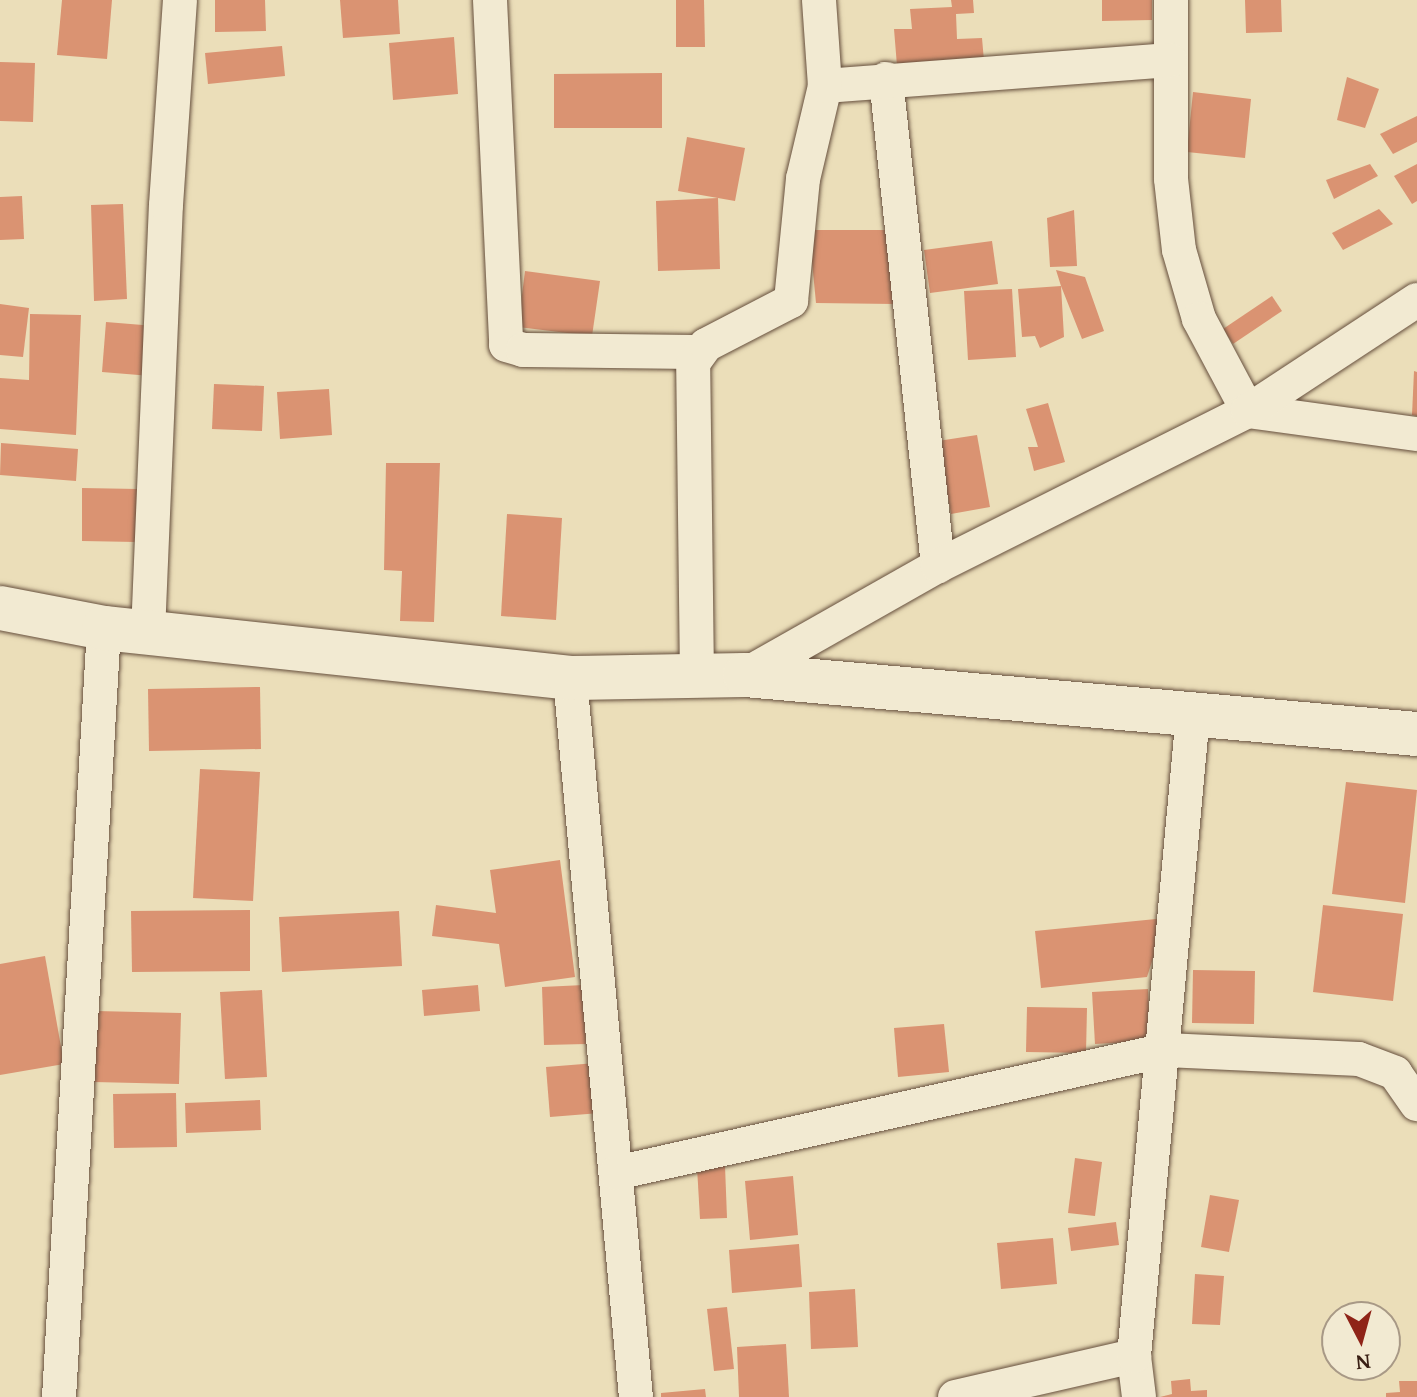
<!DOCTYPE html>
<style>
body{margin:0}
#map{position:relative;width:1417px;height:1397px;overflow:hidden;background:#ebdeb9;font-family:"Gentium Book Plus",serif}
div>[style]{position:absolute}
[style*='--x']{left:calc(var(--x)*1px);top:calc(var(--y)*1px);width:calc(var(--w)*1px);rotate:calc(var(--a)*1deg)}
.building>*{inset:0;background:#da9372}
.roads{filter:drop-shadow(0 0 2px #664f3d) drop-shadow(0 0 2px #664f3d)}
.minor>*{height:34px;margin:-17px;padding:0 17px;transform-origin:17px;border-radius:17px;background:#f2ead2}
.tertiary>*{height:44px;margin:-22px;padding:0 22px;transform-origin:22px;border-radius:22px;background:#f2ead2}
span{translate:-50% -50%;white-space:nowrap;text-align:center;line-height:1.15;-webkit-text-stroke:6px #f2ead2;paint-order:stroke}
.north{position:absolute;left:1321px;top:1301px;width:80px;height:80px;box-sizing:border-box;background:#f2ead2;border:2px solid #a89986;border-radius:50%;rotate:174deg;font-size:22px;font-weight:700;line-height:32px;text-align:center;color:#391f14}
.north::after{content:'';display:block;margin:auto;width:28px;height:36px;background:#8f2418;clip-path:polygon(50% 0,100% 100%,50% 72%,0 100%)}
</style>
<div id="map">
<div class="building">
<div style="clip-path:polygon(62px 0,112px 0,107px 59px,57px 55px)"></div>
<div style="clip-path:polygon(215px 0,265px 0,266px 31px,215px 32px)"></div>
<div style="clip-path:polygon(340px 0,398px 0,400px 34px,343px 38px)"></div>
<div style="clip-path:polygon(676px 0,704px 0,705px 47px,676px 47px)"></div>
<div style="clip-path:polygon(951px 0,973px 0,974px 13px,956px 14px,957px 39px,982px 38px,984px 61px,897px 66px,894px 29px,912px 29px,910px 9px,952px 7px)"></div>
<div style="clip-path:polygon(1102px 0,1152px 0,1152px 20px,1102px 21px)"></div>
<div style="clip-path:polygon(1245px 0,1281px 0,1282px 32px,1246px 33px)"></div>
<div style="clip-path:polygon(454px 37px,458px 94px,393px 100px,389px 43px)"></div>
<div style="clip-path:polygon(282px 46px,285px 76px,208px 84px,205px 53px)"></div>
<div style="clip-path:polygon(0 62px,35px 63px,33px 122px,0 121px)"></div>
<div style="clip-path:polygon(662px 73px,662px 128px,554px 128px,554px 74px)"></div>
<div style="clip-path:polygon(1347px 77px,1379px 89px,1365px 128px,1337px 120px)"></div>
<div style="clip-path:polygon(1193px 92px,1251px 99px,1245px 158px,1187px 152px)"></div>
<div style="clip-path:polygon(1417px 116px,1417px 142px,1393px 154px,1380px 134px)"></div>
<div style="clip-path:polygon(687px 137px,745px 148px,735px 201px,678px 191px)"></div>
<div style="clip-path:polygon(1370px 164px,1378px 176px,1334px 199px,1326px 180px)"></div>
<div style="clip-path:polygon(1417px 164px,1417px 201px,1412px 204px,1394px 176px)"></div>
<div style="clip-path:polygon(22px 196px,24px 239px,0 240px,0 197px)"></div>
<div style="clip-path:polygon(718px 198px,720px 269px,658px 271px,656px 201px)"></div>
<div style="clip-path:polygon(123px 204px,127px 299px,94px 301px,91px 205px)"></div>
<div style="clip-path:polygon(1379px 209px,1393px 224px,1343px 250px,1332px 233px)"></div>
<div style="clip-path:polygon(1074px 210px,1077px 266px,1050px 267px,1047px 218px)"></div>
<div style="clip-path:polygon(809px 230px,887px 230px,894px 304px,816px 303px)"></div>
<div style="clip-path:polygon(992px 241px,998px 284px,930px 293px,924px 250px)"></div>
<div style="clip-path:polygon(1056px 270px,1085px 277px,1104px 331px,1082px 339px,1061px 286px,1064px 337px,1040px 348px,1035px 336px,1022px 337px,1018px 289px,1061px 286px)"></div>
<div style="clip-path:polygon(525px 271px,600px 281px,592px 336px,518px 327px)"></div>
<div style="clip-path:polygon(1012px 289px,1016px 357px,968px 360px,964px 291px)"></div>
<div style="clip-path:polygon(1272px 296px,1282px 311px,1233px 344px,1223px 329px)"></div>
<div style="clip-path:polygon(0 304px,29px 308px,23px 357px,0 355px)"></div>
<div style="clip-path:polygon(30px 314px,81px 315px,76px 435px,0 429px,0 378px,29px 380px)"></div>
<div style="clip-path:polygon(106px 322px,155px 326px,151px 376px,102px 372px)"></div>
<div style="clip-path:polygon(1414px 371px,1417px 372px,1417px 416px,1412px 415px)"></div>
<div style="clip-path:polygon(214px 384px,264px 386px,262px 431px,212px 429px)"></div>
<div style="clip-path:polygon(329px 389px,332px 435px,280px 439px,277px 392px)"></div>
<div style="clip-path:polygon(1048px 403px,1065px 462px,1034px 471px,1028px 447px,1038px 447px,1026px 409px)"></div>
<div style="clip-path:polygon(977px 435px,990px 507px,951px 514px,938px 441px)"></div>
<div style="clip-path:polygon(1px 443px,78px 449px,76px 481px,0 475px)"></div>
<div style="clip-path:polygon(386px 463px,440px 463px,434px 622px,400px 621px,402px 571px,384px 570px)"></div>
<div style="clip-path:polygon(82px 488px,138px 489px,136px 542px,82px 541px)"></div>
<div style="clip-path:polygon(507px 514px,562px 518px,556px 620px,501px 616px)"></div>
<div style="clip-path:polygon(260px 687px,261px 749px,149px 751px,148px 689px)"></div>
<div style="clip-path:polygon(200px 769px,260px 772px,253px 901px,193px 898px)"></div>
<div style="clip-path:polygon(1346px 782px,1417px 790px,1405px 903px,1332px 894px)"></div>
<div style="clip-path:polygon(560px 860px,575px 977px,505px 987px,499px 944px,432px 936px,436px 905px,496px 913px,490px 870px)"></div>
<div style="clip-path:polygon(1323px 905px,1403px 914px,1393px 1001px,1313px 992px)"></div>
<div style="clip-path:polygon(250px 910px,250px 971px,132px 972px,131px 911px)"></div>
<div style="clip-path:polygon(399px 911px,402px 966px,282px 972px,279px 917px)"></div>
<div style="clip-path:polygon(1166px 918px,1147px 977px,1041px 988px,1035px 931px)"></div>
<div style="clip-path:polygon(45px 956px,64px 1064px,0 1075px,0 964px)"></div>
<div style="clip-path:polygon(1193px 970px,1255px 971px,1254px 1024px,1192px 1023px)"></div>
<div style="clip-path:polygon(478px 985px,480px 1011px,424px 1016px,422px 990px)"></div>
<div style="clip-path:polygon(584px 985px,586px 1044px,544px 1045px,542px 987px)"></div>
<div style="clip-path:polygon(1148px 989px,1150px 1041px,1095px 1044px,1092px 992px)"></div>
<div style="clip-path:polygon(262px 990px,267px 1077px,225px 1079px,220px 992px)"></div>
<div style="clip-path:polygon(1027px 1007px,1087px 1008px,1086px 1053px,1026px 1052px)"></div>
<div style="clip-path:polygon(96px 1011px,181px 1013px,179px 1084px,94px 1082px)"></div>
<div style="clip-path:polygon(944px 1024px,949px 1072px,898px 1077px,894px 1028px)"></div>
<div style="clip-path:polygon(596px 1063px,600px 1113px,550px 1117px,546px 1067px)"></div>
<div style="clip-path:polygon(176px 1093px,177px 1147px,114px 1148px,113px 1094px)"></div>
<div style="clip-path:polygon(260px 1100px,261px 1130px,186px 1133px,185px 1103px)"></div>
<div style="clip-path:polygon(1075px 1158px,1102px 1162px,1095px 1216px,1068px 1213px)"></div>
<div style="clip-path:polygon(725px 1166px,727px 1218px,700px 1219px,697px 1167px)"></div>
<div style="clip-path:polygon(793px 1176px,798px 1235px,750px 1240px,745px 1181px)"></div>
<div style="clip-path:polygon(1210px 1195px,1239px 1200px,1229px 1252px,1201px 1247px)"></div>
<div style="clip-path:polygon(1116px 1222px,1119px 1245px,1071px 1251px,1068px 1228px)"></div>
<div style="clip-path:polygon(1053px 1238px,1057px 1284px,1001px 1289px,997px 1243px)"></div>
<div style="clip-path:polygon(799px 1244px,802px 1287px,732px 1293px,729px 1250px)"></div>
<div style="clip-path:polygon(1195px 1274px,1224px 1276px,1220px 1325px,1192px 1324px)"></div>
<div style="clip-path:polygon(855px 1289px,858px 1347px,811px 1349px,809px 1292px)"></div>
<div style="clip-path:polygon(727px 1307px,734px 1369px,714px 1371px,707px 1309px)"></div>
<div style="clip-path:polygon(786px 1344px,789px 1397px,739px 1397px,737px 1347px)"></div>
<div style="clip-path:polygon(1190px 1379px,1191px 1391px,1207px 1390px,1207px 1397px,1160px 1397px,1172px 1394px,1171px 1381px)"></div>
<div style="clip-path:polygon(1399px 1381px,1417px 1381px,1417px 1397px,1386px 1397px,1386px 1393px,1400px 1392px)"></div>
<div style="clip-path:polygon(705px 1389px,706px 1397px,661px 1397px,661px 1393px)"></div>
</div>
<div class="roads">
<div class="minor">
<div style="--x:490;--y:0;--w:345;--a:87.3"></div>
<div style="--x:506;--y:345;--w:18;--a:16"></div>
<div style="--x:523;--y:350;--w:175;--a:0.7"></div>
<div style="--x:1171;--y:0;--w:179;--a:90"></div>
<div style="--x:1171;--y:179;--w:71;--a:83.6"></div>
<div style="--x:1179;--y:250;--w:72;--a:73.8"></div>
<div style="--x:1199;--y:319;--w:104;--a:62"></div>
<div style="--x:1248;--y:411;--w:171;--a:7.8"></div>
<div style="--x:886;--y:79;--w:490;--a:83.9"></div>
<div style="--x:825;--y:86;--w:346;--a:-4.3"></div>
<div style="--x:148;--y:633;--w:428;--a:-87.6"></div>
<div style="--x:166;--y:205;--w:205;--a:-86.1"></div>
<div style="--x:745;--y:675;--w:222;--a:-29.5"></div>
<div style="--x:938;--y:566;--w:347;--a:-26.6"></div>
<div style="--x:1248;--y:411;--w:202;--a:-33.3"></div>
<div style="--x:570;--y:678;--w:722;--a:84.76"></div>
<div style="--x:697;--y:678;--w:315;--a:-90.7"></div>
<div style="--x:693;--y:363;--w:22;--a:-54"></div>
<div style="--x:706;--y:345;--w:96;--a:-27.4"></div>
<div style="--x:791;--y:301;--w:123;--a:-84.4"></div>
<div style="--x:803;--y:179;--w:96;--a:-76.7"></div>
<div style="--x:825;--y:86;--w:86;--a:-94"></div>
<div style="--x:616;--y:1173;--w:564;--a:-12.61"></div>
<div style="--x:1166;--y:1050;--w:193;--a:2.7"></div>
<div style="--x:1359;--y:1059;--w:39;--a:21"></div>
<div style="--x:1395;--y:1073;--w:38;--a:55"></div>
<div style="--x:59;--y:1397;--w:770;--a:-86.65"></div>
<div style="--x:955;--y:1397;--w:184;--a:-12.9"></div>
<div style="--x:1139;--y:1397;--w:41;--a:-97"></div>
<div style="--x:1134;--y:1356;--w:645;--a:-84.75"></div>
</div>
<div class="tertiary">
<div style="--x:0;--y:608;--w:106;--a:10.9"></div>
<div style="--x:104;--y:628;--w:469;--a:6.1"></div>
<div style="--x:570;--y:678;--w:175;--a:-1"></div>
<div style="--x:745;--y:675;--w:675;--a:5.02"></div>
</div>
</div>
<div class="north">N</div>
</div>
